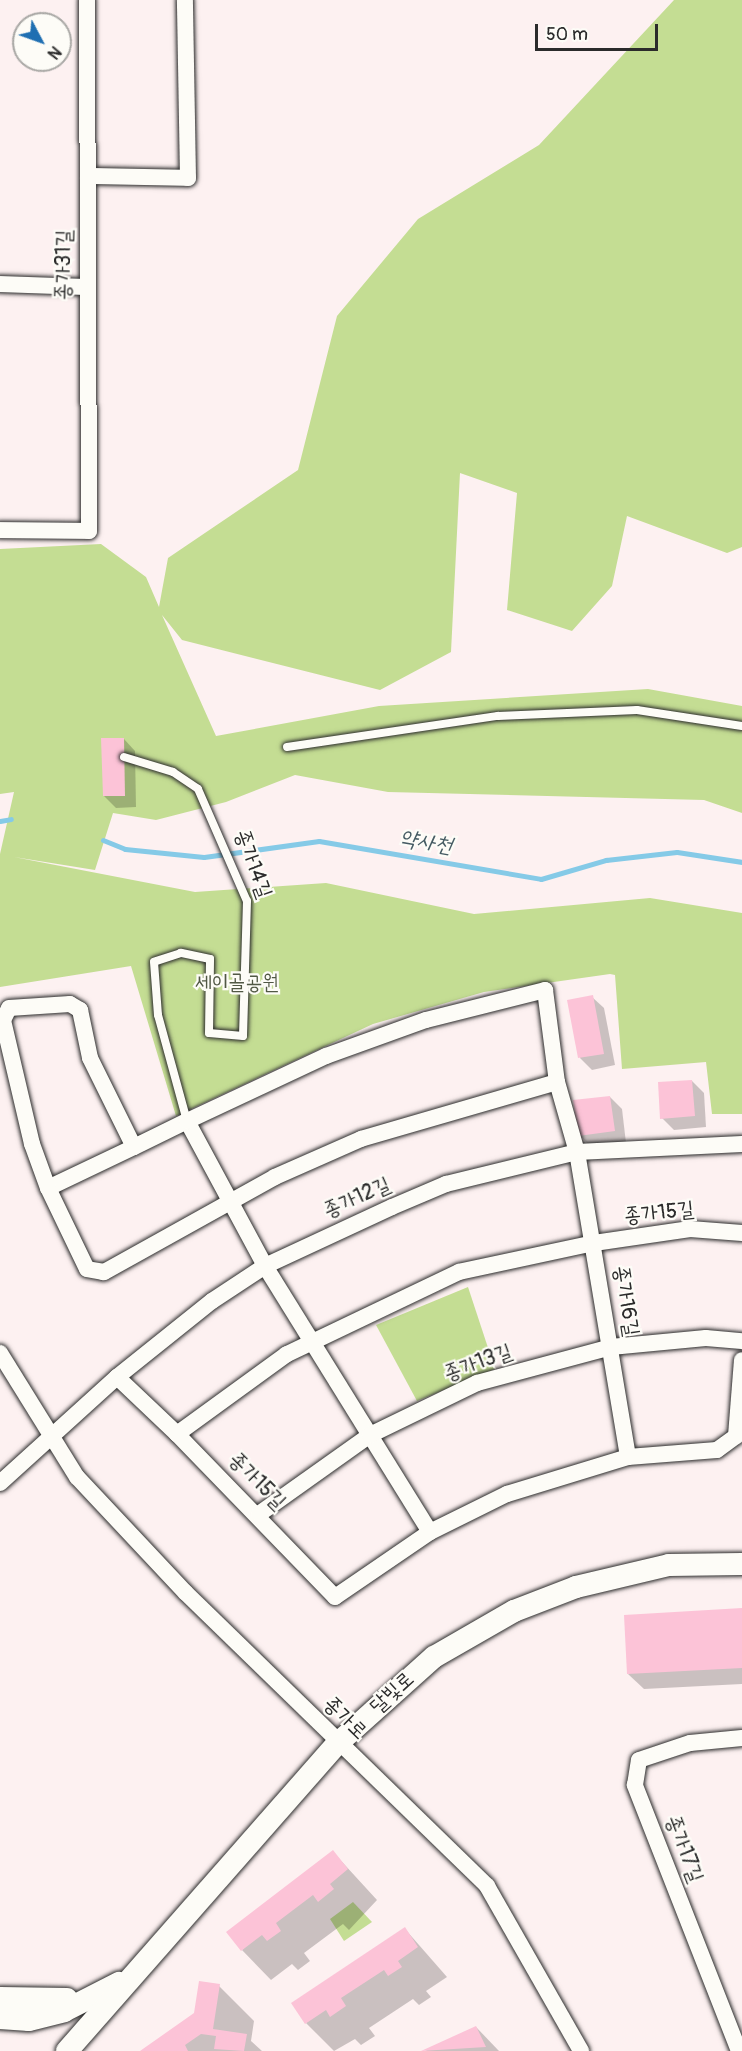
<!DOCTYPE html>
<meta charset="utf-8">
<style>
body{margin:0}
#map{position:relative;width:742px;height:2051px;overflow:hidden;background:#fdf1f1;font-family:Pangolin,"Poor Story",sans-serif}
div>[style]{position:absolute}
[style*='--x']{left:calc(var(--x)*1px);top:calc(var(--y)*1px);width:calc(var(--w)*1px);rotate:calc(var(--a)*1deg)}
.green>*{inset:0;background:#c4dd93}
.shadow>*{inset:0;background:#0003}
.stream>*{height:5px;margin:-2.5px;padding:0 2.5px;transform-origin:2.5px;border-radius:2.5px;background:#85cae7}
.building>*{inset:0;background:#fcc3d7}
.roads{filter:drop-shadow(0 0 2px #2b2b2b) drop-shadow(0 0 2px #2b2b2b)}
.lane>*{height:8px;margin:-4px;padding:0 4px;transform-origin:4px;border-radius:4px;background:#fdfcf7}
.street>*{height:16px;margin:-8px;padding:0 8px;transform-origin:8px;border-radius:8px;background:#fdfcf7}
.secondary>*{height:22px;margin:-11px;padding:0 11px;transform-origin:11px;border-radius:11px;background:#fdfcf7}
span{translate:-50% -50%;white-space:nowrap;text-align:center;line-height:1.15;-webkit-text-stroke:4.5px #fdfcf7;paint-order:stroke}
.street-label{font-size:21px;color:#2b2b2b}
.park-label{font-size:21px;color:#515845}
.water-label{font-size:22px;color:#465b63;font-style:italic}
.north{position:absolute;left:12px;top:12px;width:60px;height:60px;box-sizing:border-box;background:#fdfcf7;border:2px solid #a9a8a5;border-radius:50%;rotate:131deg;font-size:16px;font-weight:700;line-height:24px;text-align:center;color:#2b2b2b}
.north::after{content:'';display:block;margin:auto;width:21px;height:27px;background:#1f6fb2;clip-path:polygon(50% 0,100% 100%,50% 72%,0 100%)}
.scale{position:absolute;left:535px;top:24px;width:123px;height:27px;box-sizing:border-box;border:3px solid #2b2b2b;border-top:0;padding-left:8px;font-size:18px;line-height:21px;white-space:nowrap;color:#2b2b2b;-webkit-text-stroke:4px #fdfcf7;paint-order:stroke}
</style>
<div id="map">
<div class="green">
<div style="clip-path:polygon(674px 0,742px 0,742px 547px,727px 553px,627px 516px,612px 586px,572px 631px,507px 610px,517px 493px,460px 473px,451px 652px,380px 690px,182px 640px,162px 615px,216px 736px,379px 706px,648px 689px,742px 706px,742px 813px,704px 800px,388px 792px,295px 775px,226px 802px,156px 820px,113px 813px,95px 870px,14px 857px,195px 892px,326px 883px,474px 914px,650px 898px,742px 913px,742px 1114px,712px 1114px,706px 1062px,622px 1069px,615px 975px,610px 974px,484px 992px,373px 1024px,176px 1116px,131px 966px,0 987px,0 854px,14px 792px,0 794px,0 549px,101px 544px,146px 577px,159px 607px,168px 558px,298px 470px,337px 316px,418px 219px,539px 145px)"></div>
<div style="clip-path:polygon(468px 1287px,495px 1369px,417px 1401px,376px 1325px)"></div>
<div style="clip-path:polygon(353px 1902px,372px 1922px,344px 1941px,330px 1919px)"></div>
</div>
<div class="shadow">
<div style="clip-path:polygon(124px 739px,135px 751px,136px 807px,116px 808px,104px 796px)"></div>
<div style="clip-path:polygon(592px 997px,604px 1008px,615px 1065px,592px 1070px,580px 1058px)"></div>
<div style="clip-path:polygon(692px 1081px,704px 1093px,706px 1127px,674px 1130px,662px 1118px)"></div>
<div style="clip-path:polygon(610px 1097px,622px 1109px,626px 1143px,591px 1147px,579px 1135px)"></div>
<div style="clip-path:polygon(742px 1609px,742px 1684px,644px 1689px,628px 1674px)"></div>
<div style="clip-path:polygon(333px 1852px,377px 1900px,349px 1930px,343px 1924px,304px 1953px,310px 1961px,298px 1970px,292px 1964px,271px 1980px,242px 1950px)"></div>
<div style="clip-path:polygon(405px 1929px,447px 1977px,426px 1991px,431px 1997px,419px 2005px,413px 1999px,369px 2028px,375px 2036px,361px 2045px,355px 2039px,334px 2051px,306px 2023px)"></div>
<div style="clip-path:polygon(219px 1986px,254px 2021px,251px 2041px,262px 2051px,142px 2051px,196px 2014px)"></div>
<div style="clip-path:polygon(476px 2027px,499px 2051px,425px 2051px)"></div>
</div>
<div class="stream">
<div style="--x:0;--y:821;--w:11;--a:-10"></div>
<div style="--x:103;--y:840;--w:24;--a:22"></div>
<div style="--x:125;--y:849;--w:79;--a:5.8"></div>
<div style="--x:204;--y:857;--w:116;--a:-7.9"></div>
<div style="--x:319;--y:841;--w:225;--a:9.7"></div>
<div style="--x:541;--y:879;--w:68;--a:-16.3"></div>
<div style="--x:606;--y:860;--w:71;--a:-6.4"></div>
<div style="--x:677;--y:852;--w:66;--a:8.7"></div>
</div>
<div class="building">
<div style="clip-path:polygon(101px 738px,124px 738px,125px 796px,103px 796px)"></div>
<div style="clip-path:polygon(593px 995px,604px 1054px,578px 1058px,567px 1000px)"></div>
<div style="clip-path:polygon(692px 1080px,695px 1116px,660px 1119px,658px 1082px)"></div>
<div style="clip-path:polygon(610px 1096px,615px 1131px,578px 1136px,573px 1100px)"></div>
<div style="clip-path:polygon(742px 1608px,742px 1668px,627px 1674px,624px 1615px)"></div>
<div style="clip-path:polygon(333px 1850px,348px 1869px,330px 1884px,334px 1889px,318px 1902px,313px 1895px,276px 1923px,281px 1931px,267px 1941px,262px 1935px,241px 1951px,226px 1932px)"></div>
<div style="clip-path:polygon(405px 1927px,418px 1947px,398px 1961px,402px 1967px,388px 1976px,384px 1970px,341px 1998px,346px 2006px,330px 2017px,326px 2010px,305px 2024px,291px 2003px)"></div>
<div style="clip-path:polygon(199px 1981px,220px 1984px,213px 2029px,247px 2034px,244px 2051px,214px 2049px,216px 2036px,201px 2034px,185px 2045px,188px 2051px,140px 2051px,194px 2013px)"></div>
<div style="clip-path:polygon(476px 2026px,486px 2047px,421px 2051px)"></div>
</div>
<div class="roads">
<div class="lane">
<div style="--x:287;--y:747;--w:213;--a:-8.4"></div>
<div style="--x:498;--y:716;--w:139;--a:-2.5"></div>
<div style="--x:637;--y:710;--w:106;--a:8.7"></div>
<div style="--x:124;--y:757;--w:51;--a:17"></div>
<div style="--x:173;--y:772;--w:30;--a:34"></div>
<div style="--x:198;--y:789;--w:122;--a:66.4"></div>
<div style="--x:247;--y:901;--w:135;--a:91.7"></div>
<div style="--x:243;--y:1036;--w:34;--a:-175"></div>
<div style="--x:209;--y:1033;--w:74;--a:-89.2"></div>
<div style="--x:210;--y:959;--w:30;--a:-168"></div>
<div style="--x:181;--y:953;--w:28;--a:162"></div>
<div style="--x:154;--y:962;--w:53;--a:85.7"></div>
<div style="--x:158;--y:1015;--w:110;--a:74.7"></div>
</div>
<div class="street">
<div style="--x:88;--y:176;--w:100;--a:1.1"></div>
<div style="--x:188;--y:178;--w:178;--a:-91"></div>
<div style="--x:0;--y:284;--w:85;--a:2"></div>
<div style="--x:0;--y:530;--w:89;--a:0.6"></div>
<div style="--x:89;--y:531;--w:531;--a:-90.22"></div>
<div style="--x:557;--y:1082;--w:73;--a:74.1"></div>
<div style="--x:577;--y:1152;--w:309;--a:80.5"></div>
<div style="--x:187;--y:1121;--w:165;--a:61.7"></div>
<div style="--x:265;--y:1266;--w:313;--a:58.2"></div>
<div style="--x:48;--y:1188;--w:95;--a:-25.5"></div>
<div style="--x:134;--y:1147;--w:59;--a:-26.1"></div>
<div style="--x:187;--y:1121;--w:153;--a:-25.1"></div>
<div style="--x:326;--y:1056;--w:106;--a:-19.8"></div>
<div style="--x:426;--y:1020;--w:123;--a:-14.1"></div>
<div style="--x:545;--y:990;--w:93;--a:82.6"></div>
<div style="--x:557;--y:1082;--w:204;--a:163.8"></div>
<div style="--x:361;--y:1139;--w:94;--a:156.2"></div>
<div style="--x:275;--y:1177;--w:196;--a:150.9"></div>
<div style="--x:104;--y:1272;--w:17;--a:-170"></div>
<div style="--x:87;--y:1269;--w:90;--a:-115.7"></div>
<div style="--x:48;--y:1188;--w:47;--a:-110"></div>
<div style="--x:32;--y:1144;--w:127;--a:-103.2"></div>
<div style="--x:3;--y:1020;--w:13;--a:-63"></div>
<div style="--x:9;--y:1008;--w:61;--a:-3.8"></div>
<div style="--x:70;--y:1004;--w:12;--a:31"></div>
<div style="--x:80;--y:1010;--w:49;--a:78.2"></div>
<div style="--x:90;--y:1058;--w:99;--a:63.7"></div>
<div style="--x:742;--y:1233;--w:52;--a:-175.6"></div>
<div style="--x:690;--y:1229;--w:97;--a:171.7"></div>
<div style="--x:594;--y:1243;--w:138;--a:167.9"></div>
<div style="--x:459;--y:1272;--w:191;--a:154.5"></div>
<div style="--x:287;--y:1354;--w:136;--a:144"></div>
<div style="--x:177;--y:1434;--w:227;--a:45.9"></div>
<div style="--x:335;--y:1597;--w:115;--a:-34.4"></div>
<div style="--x:430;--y:1532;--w:86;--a:-26.3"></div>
<div style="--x:507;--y:1494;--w:127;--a:-17"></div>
<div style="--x:628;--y:1457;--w:89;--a:-4.5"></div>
<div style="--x:717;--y:1450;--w:24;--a:-36"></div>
<div style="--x:736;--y:1436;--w:76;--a:-85.5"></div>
<div style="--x:0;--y:1353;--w:146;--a:58.2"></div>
<div style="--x:77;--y:1477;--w:159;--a:46.8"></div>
<div style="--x:186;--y:1593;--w:420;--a:44.2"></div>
<div style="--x:487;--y:1886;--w:190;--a:60.3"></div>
<div style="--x:117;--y:1377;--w:83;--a:43.5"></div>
<div style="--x:0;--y:1483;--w:158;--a:-42.2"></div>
<div style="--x:117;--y:1377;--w:122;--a:-38.7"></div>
<div style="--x:212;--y:1301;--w:64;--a:-33.4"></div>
<div style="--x:265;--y:1266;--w:140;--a:-24.9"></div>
<div style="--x:392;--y:1207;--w:59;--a:-23.1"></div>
<div style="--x:446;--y:1184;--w:135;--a:-13.7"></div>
<div style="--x:577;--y:1152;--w:165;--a:-2.8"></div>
<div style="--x:259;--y:1514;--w:136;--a:-35.4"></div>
<div style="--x:370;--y:1435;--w:119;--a:-25.9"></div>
<div style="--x:477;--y:1383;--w:139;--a:-15"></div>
<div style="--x:611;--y:1347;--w:95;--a:-5.4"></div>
<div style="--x:706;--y:1338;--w:36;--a:5"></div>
<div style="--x:739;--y:2051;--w:286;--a:-111.4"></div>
<div style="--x:635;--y:1785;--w:25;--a:-81"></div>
<div style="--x:639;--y:1760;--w:54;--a:-18.4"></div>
<div style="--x:690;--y:1743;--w:52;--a:-5.5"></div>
</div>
<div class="secondary">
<div style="--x:0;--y:1998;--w:67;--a:0.9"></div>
<div style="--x:0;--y:2018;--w:29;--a:4"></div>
<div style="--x:29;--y:2020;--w:36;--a:-14"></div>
<div style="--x:64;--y:2011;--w:62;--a:-27"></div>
<div style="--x:67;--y:2051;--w:410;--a:-48.7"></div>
<div style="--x:338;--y:1743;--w:129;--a:-41.9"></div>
<div style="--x:434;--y:1657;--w:92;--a:-29.9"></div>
<div style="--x:514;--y:1611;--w:66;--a:-21.2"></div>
<div style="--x:576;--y:1587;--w:96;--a:-13.3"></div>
<div style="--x:669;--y:1565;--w:73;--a:-0.8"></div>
</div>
</div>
<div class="street-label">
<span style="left:64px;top:265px;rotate:-89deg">종가31길</span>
<span style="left:253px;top:864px;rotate:70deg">종가14길</span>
<span style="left:357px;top:1198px;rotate:-24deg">종가12길</span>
<span style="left:659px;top:1213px;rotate:-6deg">종가15길</span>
<span style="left:626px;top:1301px;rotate:81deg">종가16길</span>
<span style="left:478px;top:1363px;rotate:-20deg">종가13길</span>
<span style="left:257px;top:1481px;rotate:45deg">종가15길</span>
<span style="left:392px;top:1693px;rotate:-42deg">달빛로</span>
<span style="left:345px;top:1718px;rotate:44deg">종가로</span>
<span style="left:684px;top:1849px;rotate:69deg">종가17길</span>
</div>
<div class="park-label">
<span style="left:237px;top:983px">세이골공원</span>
</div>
<div class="water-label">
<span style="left:426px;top:842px;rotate:10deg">약사천</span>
</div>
<div class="north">N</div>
<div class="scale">50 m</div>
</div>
